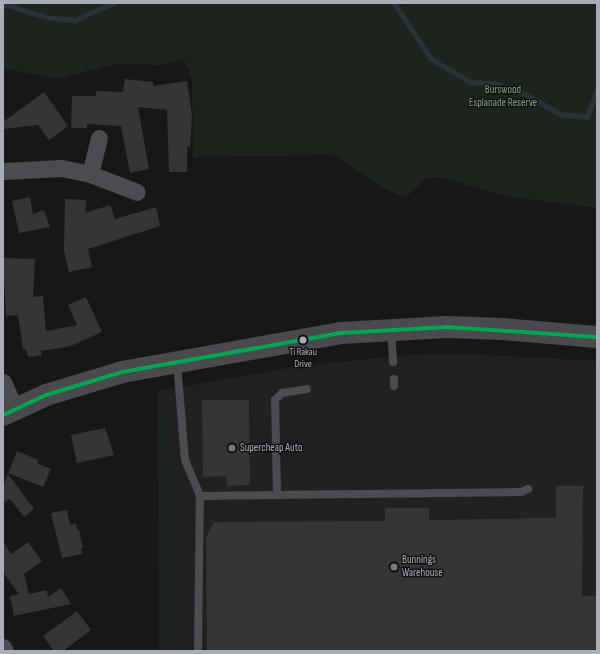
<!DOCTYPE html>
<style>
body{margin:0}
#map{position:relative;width:600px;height:654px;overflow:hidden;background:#171717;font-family:"Sofia Sans Condensed",sans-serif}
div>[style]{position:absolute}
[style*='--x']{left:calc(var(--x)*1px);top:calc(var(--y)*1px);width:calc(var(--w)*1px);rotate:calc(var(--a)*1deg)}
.built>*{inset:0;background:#212123}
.green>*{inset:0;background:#1d241e}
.stream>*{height:5px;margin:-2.5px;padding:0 2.5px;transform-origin:2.5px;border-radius:2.5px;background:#2a3239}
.building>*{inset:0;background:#353536}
.lane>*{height:8px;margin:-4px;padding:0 4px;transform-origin:4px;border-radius:4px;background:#4b4c50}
.street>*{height:17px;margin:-8.5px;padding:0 8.5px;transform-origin:8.5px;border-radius:8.5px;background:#4b4c50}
.secondary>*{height:22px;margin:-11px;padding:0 11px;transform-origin:11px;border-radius:11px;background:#4a4a4e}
.bus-1>*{height:4px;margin:-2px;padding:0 2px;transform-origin:2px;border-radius:2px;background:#00a651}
.dots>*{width:11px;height:11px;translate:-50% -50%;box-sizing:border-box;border:2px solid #111113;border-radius:50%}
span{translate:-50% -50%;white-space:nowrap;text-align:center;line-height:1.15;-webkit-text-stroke:3px #111113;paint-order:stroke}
.bus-label{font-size:10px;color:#a8adb8}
.park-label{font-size:11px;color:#7fa381}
.poi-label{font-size:11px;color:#a8adb8}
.left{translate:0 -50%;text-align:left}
.frame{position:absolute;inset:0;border:4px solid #a8adb8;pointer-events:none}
</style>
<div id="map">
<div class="built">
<div style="clip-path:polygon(472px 354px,597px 361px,597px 651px,159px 651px,158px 391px,300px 366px,406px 355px)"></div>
</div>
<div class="green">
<div style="clip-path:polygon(3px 3px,597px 3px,597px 208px,505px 196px,439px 177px,426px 179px,405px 198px,380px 186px,333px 155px,193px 157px,192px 79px,184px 60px,162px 65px,116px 64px,56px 79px,3px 68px)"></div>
<div style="clip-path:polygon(163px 404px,168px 404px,173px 462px,175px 651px,163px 651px)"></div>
</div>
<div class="stream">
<div style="--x:394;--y:3;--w:67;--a:56.5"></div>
<div style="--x:431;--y:59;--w:46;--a:29.9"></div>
<div style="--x:471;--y:82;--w:26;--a:4"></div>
<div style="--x:497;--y:84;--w:32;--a:20"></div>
<div style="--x:527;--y:95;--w:38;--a:30"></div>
<div style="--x:560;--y:114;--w:27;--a:6"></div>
<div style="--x:587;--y:117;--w:30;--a:-70"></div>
<div style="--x:3;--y:4;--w:45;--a:16.8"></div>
<div style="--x:46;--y:17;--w:29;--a:6"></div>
<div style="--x:75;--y:20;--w:42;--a:-24.1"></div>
</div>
<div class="building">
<div style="clip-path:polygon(125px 79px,153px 82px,153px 86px,187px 81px,192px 116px,190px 147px,187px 147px,187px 172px,169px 172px,167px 110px,138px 107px,149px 169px,130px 173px,121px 126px,87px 124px,87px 128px,71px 128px,72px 96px,96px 96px,96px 91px,123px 92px)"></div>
<div style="clip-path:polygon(44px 92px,68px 126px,49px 140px,38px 125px,3px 129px,3px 122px)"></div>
<div style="clip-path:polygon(30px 197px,33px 214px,44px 210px,50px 227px,19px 233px,12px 201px)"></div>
<div style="clip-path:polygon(65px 199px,86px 200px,85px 213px,110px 205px,115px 219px,156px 207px,160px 226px,88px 249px,92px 267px,69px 272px,64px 251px)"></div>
<div style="clip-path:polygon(3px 258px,35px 259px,33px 297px,43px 296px,46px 331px,77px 325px,68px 305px,86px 297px,102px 332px,71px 346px,41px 351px,42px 355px,28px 357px,26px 349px,23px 349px,18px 315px,6px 316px)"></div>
<div style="clip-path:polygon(202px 400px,249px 400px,250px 485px,227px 486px,226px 476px,203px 477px)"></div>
<div style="clip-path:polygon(105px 428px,114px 455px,77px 463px,71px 435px)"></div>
<div style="clip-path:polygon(17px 451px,38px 460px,37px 463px,51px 469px,43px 487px,8px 473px)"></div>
<div style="clip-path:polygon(8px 474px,34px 509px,24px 517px,10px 499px,3px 502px,3px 486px)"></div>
<div style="clip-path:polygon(556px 486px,583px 486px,582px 596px,597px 596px,597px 651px,207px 651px,206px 537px,214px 522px,385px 521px,385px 508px,429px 508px,429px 520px,556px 518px)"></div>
<div style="clip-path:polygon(67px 510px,70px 525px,76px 524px,77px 530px,79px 530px,83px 548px,81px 548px,82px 554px,62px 558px,51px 513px)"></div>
<div style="clip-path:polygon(3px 542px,11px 554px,28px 542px,42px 561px,24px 574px,29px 594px,47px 590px,48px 597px,61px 588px,71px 604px,33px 612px,34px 614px,32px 612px,14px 616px,10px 596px,19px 594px,3px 572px)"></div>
<div style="clip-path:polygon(77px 611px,91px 630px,63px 651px,54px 651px,43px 636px)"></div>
</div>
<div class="lane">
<div style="--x:391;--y:330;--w:32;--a:86"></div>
<div style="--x:177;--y:363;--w:97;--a:85.3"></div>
<div style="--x:185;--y:460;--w:39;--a:67"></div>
<div style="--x:200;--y:496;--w:321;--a:-0.7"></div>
<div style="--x:521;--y:492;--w:8;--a:-23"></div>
<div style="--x:394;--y:379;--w:7;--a:90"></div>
<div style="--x:277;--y:494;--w:94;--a:-91.2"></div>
<div style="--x:275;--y:400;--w:10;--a:-45"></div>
<div style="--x:282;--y:393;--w:25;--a:-9"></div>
<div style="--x:198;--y:651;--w:155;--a:-89.3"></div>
</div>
<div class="street">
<div style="--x:3;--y:171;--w:59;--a:-2.9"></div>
<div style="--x:62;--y:168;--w:29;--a:12"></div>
<div style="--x:90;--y:174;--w:50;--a:21"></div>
<div style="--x:90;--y:174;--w:37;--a:-76"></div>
<div style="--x:3;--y:382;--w:30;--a:66"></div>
<div style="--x:3;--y:647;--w:4;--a:63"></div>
</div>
<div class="secondary">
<div style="--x:3;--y:415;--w:47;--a:-24.9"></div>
<div style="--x:46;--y:395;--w:79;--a:-16.8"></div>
<div style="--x:122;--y:372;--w:222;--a:-10.1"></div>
<div style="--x:341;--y:333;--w:106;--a:-3.2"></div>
<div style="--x:447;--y:327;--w:56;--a:2"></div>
<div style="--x:503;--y:329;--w:94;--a:4.9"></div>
</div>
<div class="bus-1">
<div style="--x:3;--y:415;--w:47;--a:-24.9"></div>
<div style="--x:46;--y:395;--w:79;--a:-16.8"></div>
<div style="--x:122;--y:372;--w:222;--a:-10.1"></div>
<div style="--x:341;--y:333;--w:106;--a:-3.2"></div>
<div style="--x:447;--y:327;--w:150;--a:3.8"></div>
</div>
<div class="dots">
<div style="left:303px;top:340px;background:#a8adb8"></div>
<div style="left:232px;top:448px;background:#757880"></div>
<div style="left:394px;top:567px;background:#757880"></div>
</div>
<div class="bus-label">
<span style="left:303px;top:358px">Ti Rakau<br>Drive</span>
</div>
<div class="park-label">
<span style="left:503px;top:97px">Burswood<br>Esplanade Reserve</span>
</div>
<div class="poi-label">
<span class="left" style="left:240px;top:448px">Supercheap Auto</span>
<span class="left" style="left:402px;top:567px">Bunnings<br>Warehouse</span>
</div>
<div class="frame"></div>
</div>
